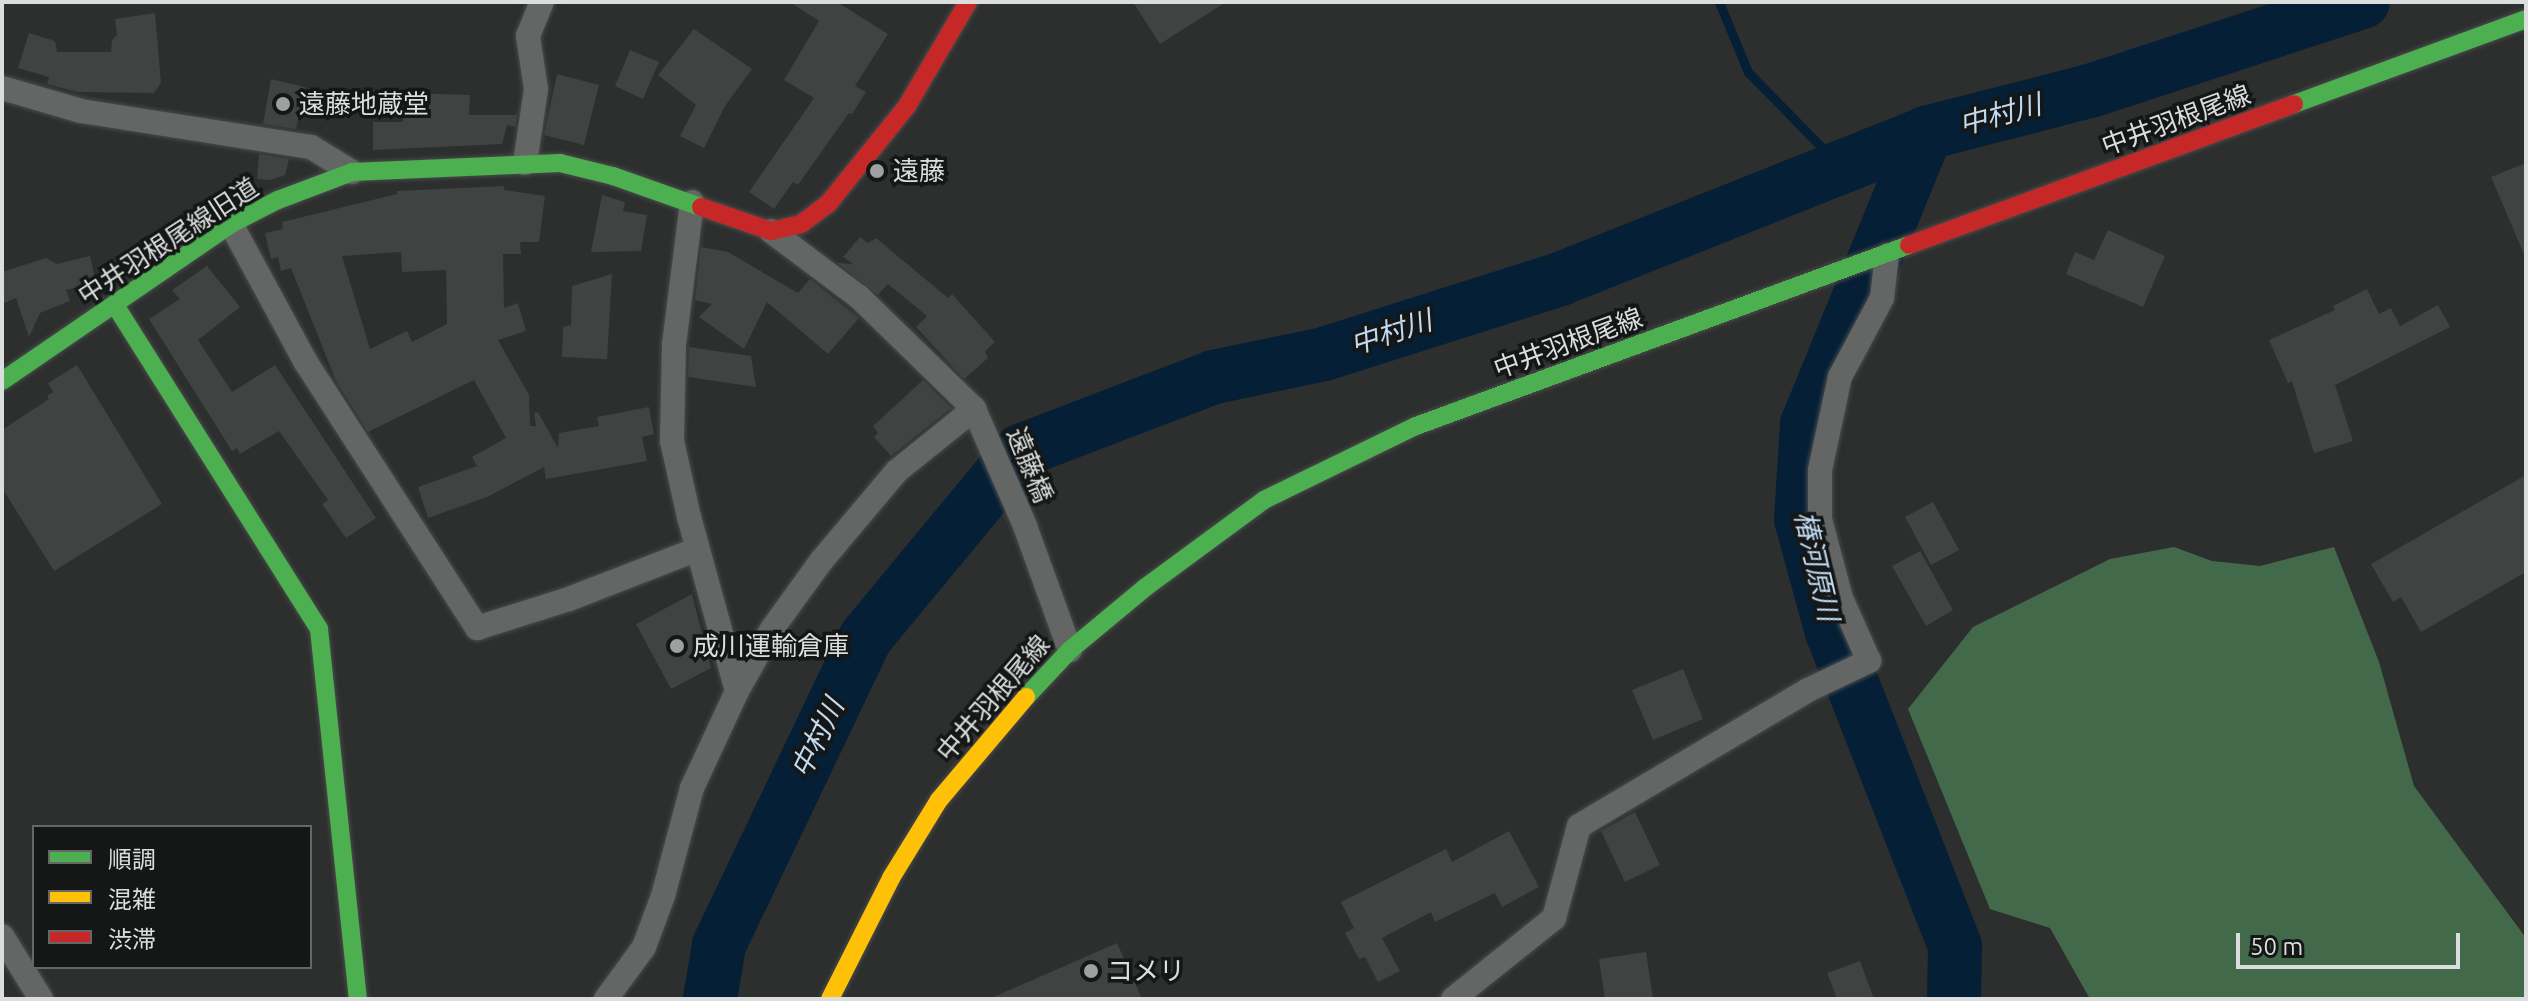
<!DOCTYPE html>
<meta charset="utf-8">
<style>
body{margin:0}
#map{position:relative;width:2528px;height:1001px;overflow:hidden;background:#2d2e2e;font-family:Ubuntu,"Noto Sans JP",sans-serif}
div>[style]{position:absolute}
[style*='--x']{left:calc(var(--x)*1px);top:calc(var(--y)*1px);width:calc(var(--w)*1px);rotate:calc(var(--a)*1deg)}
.forest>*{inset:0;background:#426a4a}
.stream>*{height:9px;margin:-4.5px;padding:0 4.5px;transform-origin:4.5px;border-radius:4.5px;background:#041f36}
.river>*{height:54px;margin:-27px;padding:0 27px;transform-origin:27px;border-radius:27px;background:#041f36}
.building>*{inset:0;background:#414242}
.roads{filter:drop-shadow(0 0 2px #494b4b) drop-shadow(0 0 2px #494b4b)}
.street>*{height:24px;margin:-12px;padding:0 12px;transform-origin:12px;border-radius:12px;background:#646565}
.fast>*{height:18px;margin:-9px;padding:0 9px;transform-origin:9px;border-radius:9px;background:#4caf50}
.slow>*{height:18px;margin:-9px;padding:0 9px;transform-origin:9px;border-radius:9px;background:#ffc107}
.jam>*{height:18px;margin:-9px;padding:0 9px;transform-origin:9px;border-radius:9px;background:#c62828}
.dots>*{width:22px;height:22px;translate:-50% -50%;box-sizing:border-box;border:4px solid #151717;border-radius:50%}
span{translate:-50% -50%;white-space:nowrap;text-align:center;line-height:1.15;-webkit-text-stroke:7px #151717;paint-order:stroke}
.poi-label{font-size:26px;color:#dcdede}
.left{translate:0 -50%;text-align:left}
.street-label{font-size:26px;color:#dcdede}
.water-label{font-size:28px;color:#c1daf2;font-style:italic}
.frame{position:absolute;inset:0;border:4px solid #dcdede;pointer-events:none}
.legend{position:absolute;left:32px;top:825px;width:280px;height:144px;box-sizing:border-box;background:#151717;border:2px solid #656767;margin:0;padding:10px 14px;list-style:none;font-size:24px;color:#dcdede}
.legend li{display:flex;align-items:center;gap:16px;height:40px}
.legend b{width:40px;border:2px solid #656767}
.scale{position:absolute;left:2236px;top:933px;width:224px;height:36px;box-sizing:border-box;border:4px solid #dcdede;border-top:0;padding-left:10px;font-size:24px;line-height:28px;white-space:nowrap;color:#dcdede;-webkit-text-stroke:6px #151717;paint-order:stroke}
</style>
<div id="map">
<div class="forest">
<div style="clip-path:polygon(2174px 547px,2212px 561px,2260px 566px,2334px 547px,2379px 662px,2414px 786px,2526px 938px,2526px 999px,2090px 999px,2050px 928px,1990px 909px,1908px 709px,1973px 627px,2110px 559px)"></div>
</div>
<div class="stream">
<div style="--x:1719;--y:2;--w:76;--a:67.5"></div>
<div style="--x:1748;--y:72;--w:133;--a:45.6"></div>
</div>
<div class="river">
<div style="--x:1926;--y:133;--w:314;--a:112.2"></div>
<div style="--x:1807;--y:424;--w:95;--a:93.6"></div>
<div style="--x:1801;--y:519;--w:117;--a:74.7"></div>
<div style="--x:1832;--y:632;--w:337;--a:68.6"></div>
<div style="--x:1955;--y:946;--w:53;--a:91.1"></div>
<div style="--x:710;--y:999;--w:55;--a:-80.5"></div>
<div style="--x:719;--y:945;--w:341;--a:-64.5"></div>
<div style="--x:866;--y:637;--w:241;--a:-50.4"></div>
<div style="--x:1020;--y:451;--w:208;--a:-20.9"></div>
<div style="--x:1214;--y:377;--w:112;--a:-11.8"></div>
<div style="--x:1324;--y:354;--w:248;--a:-17.6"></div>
<div style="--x:1560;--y:279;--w:394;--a:-21.7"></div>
<div style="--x:1926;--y:133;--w:169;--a:-14.4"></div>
<div style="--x:2090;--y:91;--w:287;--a:-18.1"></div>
</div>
<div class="building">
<div style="clip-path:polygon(790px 2px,837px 2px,888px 34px,855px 86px,866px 92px,852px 114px,849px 113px,798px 185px,793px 182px,774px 209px,749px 192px,814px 98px,784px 80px,819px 21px)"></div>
<div style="clip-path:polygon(1133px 2px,1226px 2px,1160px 44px)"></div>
<div style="clip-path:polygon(155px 13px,161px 83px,154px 93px,77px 92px,47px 84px,49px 77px,18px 68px,29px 33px,55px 41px,57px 52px,111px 52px,112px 40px,117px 35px,115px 19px)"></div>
<div style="clip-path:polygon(694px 29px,752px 69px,725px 106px,704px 148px,680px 136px,696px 105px,658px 75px)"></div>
<div style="clip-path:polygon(630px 50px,659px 62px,643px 99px,615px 86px)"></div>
<div style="clip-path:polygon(557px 74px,599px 85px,584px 145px,544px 135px)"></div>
<div style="clip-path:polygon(271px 79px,305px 87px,296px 129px,263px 124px)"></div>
<div style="clip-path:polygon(411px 93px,470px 95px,469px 115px,517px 115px,515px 127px,507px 125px,502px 144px,373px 150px,373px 122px,403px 122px,404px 108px,411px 106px)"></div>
<div style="clip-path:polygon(259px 154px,289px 159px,285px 175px,270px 180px,257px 179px)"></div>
<div style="clip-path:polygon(2526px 163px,2526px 259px,2491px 177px)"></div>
<div style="clip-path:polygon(evenodd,504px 186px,504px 190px,545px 196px,539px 242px,520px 242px,521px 254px,503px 254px,504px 308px,518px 303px,526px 331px,498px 340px,529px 395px,530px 426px,536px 426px,534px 413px,538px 412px,558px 448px,559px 433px,599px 426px,597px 417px,649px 407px,654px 434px,642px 437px,647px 461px,546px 479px,544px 467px,487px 497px,428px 518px,418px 487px,477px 466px,472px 457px,506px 438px,474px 380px,368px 432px,336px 381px,291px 268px,281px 271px,278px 257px,271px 259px,265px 233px,283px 229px,282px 222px,397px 194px,397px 191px,504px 186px,401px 252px,402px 272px,446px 270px,447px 324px,412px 342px,407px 331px,370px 349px,342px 256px,401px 252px)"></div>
<div style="clip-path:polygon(602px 195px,625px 202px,623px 211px,647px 215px,641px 251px,591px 252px)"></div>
<div style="clip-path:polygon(2108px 230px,2165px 256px,2143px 307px,2066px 274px,2075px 252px,2094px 260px)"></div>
<div style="clip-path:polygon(860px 237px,868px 243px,876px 238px,948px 298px,952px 294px,995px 342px,985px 351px,988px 358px,964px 379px,916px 327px,927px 316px,888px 284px,878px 295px,838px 263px,853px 264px,843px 257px)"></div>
<div style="clip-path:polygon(701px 247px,728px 252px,798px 293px,810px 279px,859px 318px,828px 354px,767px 302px,744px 349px,699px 317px,712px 304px,695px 300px)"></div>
<div style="clip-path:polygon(90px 256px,96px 283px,66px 290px,70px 301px,40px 313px,29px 337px,16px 298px,2px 304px,2px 272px,46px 258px,57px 264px)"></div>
<div style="clip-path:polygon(207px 266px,240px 307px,198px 340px,232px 392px,275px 365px,376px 518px,346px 538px,322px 504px,328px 500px,279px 431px,240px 454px,237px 448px,232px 451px,149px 319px,180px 299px,172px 290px)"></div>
<div style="clip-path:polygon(612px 274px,607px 359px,562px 357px,563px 327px,571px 325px,572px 286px)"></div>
<div style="clip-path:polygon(2367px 289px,2379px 314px,2391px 308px,2400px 326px,2438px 305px,2450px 327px,2335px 385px,2353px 441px,2314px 453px,2292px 381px,2288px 383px,2269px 340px,2335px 310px,2333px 306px)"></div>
<div style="clip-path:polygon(689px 347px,751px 356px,756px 387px,688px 377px)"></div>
<div style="clip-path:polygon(77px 365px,162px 504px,54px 571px,2px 488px,2px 430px,49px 399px,47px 396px,53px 392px,48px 383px)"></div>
<div style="clip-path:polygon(923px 380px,951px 408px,891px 456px,874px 437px,878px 433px,873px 426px)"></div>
<div style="clip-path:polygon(2526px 475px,2526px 572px,2421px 632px,2401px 597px,2393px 602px,2371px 564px)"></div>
<div style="clip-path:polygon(1933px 502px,1959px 550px,1931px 565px,1905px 517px)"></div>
<div style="clip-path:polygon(1920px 551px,1953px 610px,1926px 626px,1892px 566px)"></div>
<div style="clip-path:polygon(692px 594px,711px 668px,671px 689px,636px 624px)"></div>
<div style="clip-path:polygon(1683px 669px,1703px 719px,1653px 740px,1632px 690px)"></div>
<div style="clip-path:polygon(1635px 812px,1660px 865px,1625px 882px,1601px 831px)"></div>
<div style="clip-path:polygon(1509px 831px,1539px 887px,1502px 907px,1495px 893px,1435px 922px,1431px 912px,1382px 938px,1400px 971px,1378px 982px,1365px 957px,1359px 959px,1345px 933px,1354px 928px,1341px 902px,1446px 849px,1452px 862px)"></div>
<div style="clip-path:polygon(1117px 943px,1142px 999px,989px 999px)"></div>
<div style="clip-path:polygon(1646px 952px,1653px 999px,1605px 999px,1599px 959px)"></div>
<div style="clip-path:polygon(1860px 961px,1874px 999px,1837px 999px,1827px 973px)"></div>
</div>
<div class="roads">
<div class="street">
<div style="--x:2;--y:88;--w:82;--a:16.2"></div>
<div style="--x:81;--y:111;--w:233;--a:8.9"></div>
<div style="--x:311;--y:147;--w:48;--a:31.4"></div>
<div style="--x:525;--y:163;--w:75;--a:-81.5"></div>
<div style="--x:536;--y:89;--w:54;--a:-98.6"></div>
<div style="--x:528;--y:36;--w:37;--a:-68"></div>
<div style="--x:692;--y:202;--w:143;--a:97.2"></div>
<div style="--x:674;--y:344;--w:97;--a:91.2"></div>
<div style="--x:672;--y:441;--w:78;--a:77.4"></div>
<div style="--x:689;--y:517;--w:180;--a:74.6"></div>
<div style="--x:231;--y:224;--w:156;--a:61.6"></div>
<div style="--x:305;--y:361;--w:318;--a:57.2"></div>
<div style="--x:477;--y:628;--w:96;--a:-17.5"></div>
<div style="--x:569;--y:599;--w:138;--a:-21.2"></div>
<div style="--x:771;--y:231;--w:110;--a:36.9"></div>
<div style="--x:859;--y:297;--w:161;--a:44.2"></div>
<div style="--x:974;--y:409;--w:128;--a:66.4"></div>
<div style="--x:1025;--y:526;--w:132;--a:70.1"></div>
<div style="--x:2;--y:936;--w:74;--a:58.2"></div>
<div style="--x:606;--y:999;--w:64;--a:-53.8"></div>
<div style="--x:644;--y:947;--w:54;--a:-69.6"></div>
<div style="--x:663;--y:896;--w:112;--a:-75"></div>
<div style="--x:692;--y:788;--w:107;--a:-65.1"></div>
<div style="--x:737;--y:691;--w:71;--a:-60.6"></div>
<div style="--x:772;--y:629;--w:85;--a:-54.1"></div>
<div style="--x:822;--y:560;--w:116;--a:-49.9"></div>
<div style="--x:897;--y:471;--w:99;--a:-38.8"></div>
<div style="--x:1453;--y:999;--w:129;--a:-38.7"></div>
<div style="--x:1554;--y:918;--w:95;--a:-74.8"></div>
<div style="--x:1579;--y:826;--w:266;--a:-30.7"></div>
<div style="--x:1808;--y:690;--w:68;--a:-25.4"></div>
<div style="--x:1869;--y:661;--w:69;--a:-114"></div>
<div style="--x:1841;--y:598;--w:82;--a:-104.9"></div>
<div style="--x:1820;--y:519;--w:49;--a:-90"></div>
<div style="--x:1820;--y:470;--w:95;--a:-77.9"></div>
<div style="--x:1840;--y:377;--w:89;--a:-62"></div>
<div style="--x:1882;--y:298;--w:43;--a:-83.4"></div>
</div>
<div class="fast">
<div style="--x:2294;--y:104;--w:247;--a:-20.1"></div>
<div style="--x:115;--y:305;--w:383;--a:57.8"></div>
<div style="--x:319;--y:629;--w:372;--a:84"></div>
<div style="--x:2;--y:381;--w:278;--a:-34.4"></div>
<div style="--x:231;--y:224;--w:53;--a:-27.1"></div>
<div style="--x:278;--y:200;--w:79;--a:-20.7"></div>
<div style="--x:352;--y:172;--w:208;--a:-2.5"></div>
<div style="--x:560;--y:163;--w:55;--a:13.8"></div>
<div style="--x:613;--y:176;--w:93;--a:19.4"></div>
<div style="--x:1026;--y:697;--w:64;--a:-46.9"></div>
<div style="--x:1070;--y:650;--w:99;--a:-39.7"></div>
<div style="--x:1146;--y:587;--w:147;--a:-36.4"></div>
<div style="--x:1264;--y:500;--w:169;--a:-26"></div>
<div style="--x:1416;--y:426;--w:525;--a:-20.16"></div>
</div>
<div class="slow">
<div style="--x:830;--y:999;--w:136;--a:-63.2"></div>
<div style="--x:891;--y:878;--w:92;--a:-58.4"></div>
<div style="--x:939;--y:800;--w:135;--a:-49.8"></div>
</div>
<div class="jam">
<div style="--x:701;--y:207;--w:74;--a:18.9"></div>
<div style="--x:771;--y:231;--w:31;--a:-13"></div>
<div style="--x:801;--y:224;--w:34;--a:-37"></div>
<div style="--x:828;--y:204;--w:126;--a:-51.1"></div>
<div style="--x:907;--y:106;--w:121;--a:-59.6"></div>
<div style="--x:1909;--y:245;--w:410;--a:-20.1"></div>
</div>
</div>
<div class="dots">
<div style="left:283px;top:104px;background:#9fa0a0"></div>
<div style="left:877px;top:171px;background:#9fa0a0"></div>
<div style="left:677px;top:646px;background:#9fa0a0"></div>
<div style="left:1091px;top:971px;background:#9fa0a0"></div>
</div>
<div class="poi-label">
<span class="left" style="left:299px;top:104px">遠藤地蔵堂</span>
<span class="left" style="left:893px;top:171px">遠藤</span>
<span class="left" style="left:693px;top:646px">成川運輸倉庫</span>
<span class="left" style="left:1107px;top:971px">コメリ</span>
</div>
<div class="street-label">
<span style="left:2176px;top:120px;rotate:-20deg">中井羽根尾線</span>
<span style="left:168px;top:241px;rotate:-33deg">中井羽根尾線旧道</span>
<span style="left:1568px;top:343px;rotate:-20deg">中井羽根尾線</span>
<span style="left:1030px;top:465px;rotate:68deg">遠藤橋</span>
<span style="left:993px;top:698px;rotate:-49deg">中井羽根尾線</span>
</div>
<div class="water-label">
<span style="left:2000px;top:114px;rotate:-15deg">中村川</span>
<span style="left:1391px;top:332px;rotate:-18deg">中村川</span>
<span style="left:1817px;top:566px;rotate:77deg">椿河原川</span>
<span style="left:817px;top:738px;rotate:-64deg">中村川</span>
</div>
<div class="frame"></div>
<ul class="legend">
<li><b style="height:10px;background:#4caf50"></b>順調</li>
<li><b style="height:10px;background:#ffc107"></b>混雑</li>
<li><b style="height:10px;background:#c62828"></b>渋滞</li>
</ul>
<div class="scale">50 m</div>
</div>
